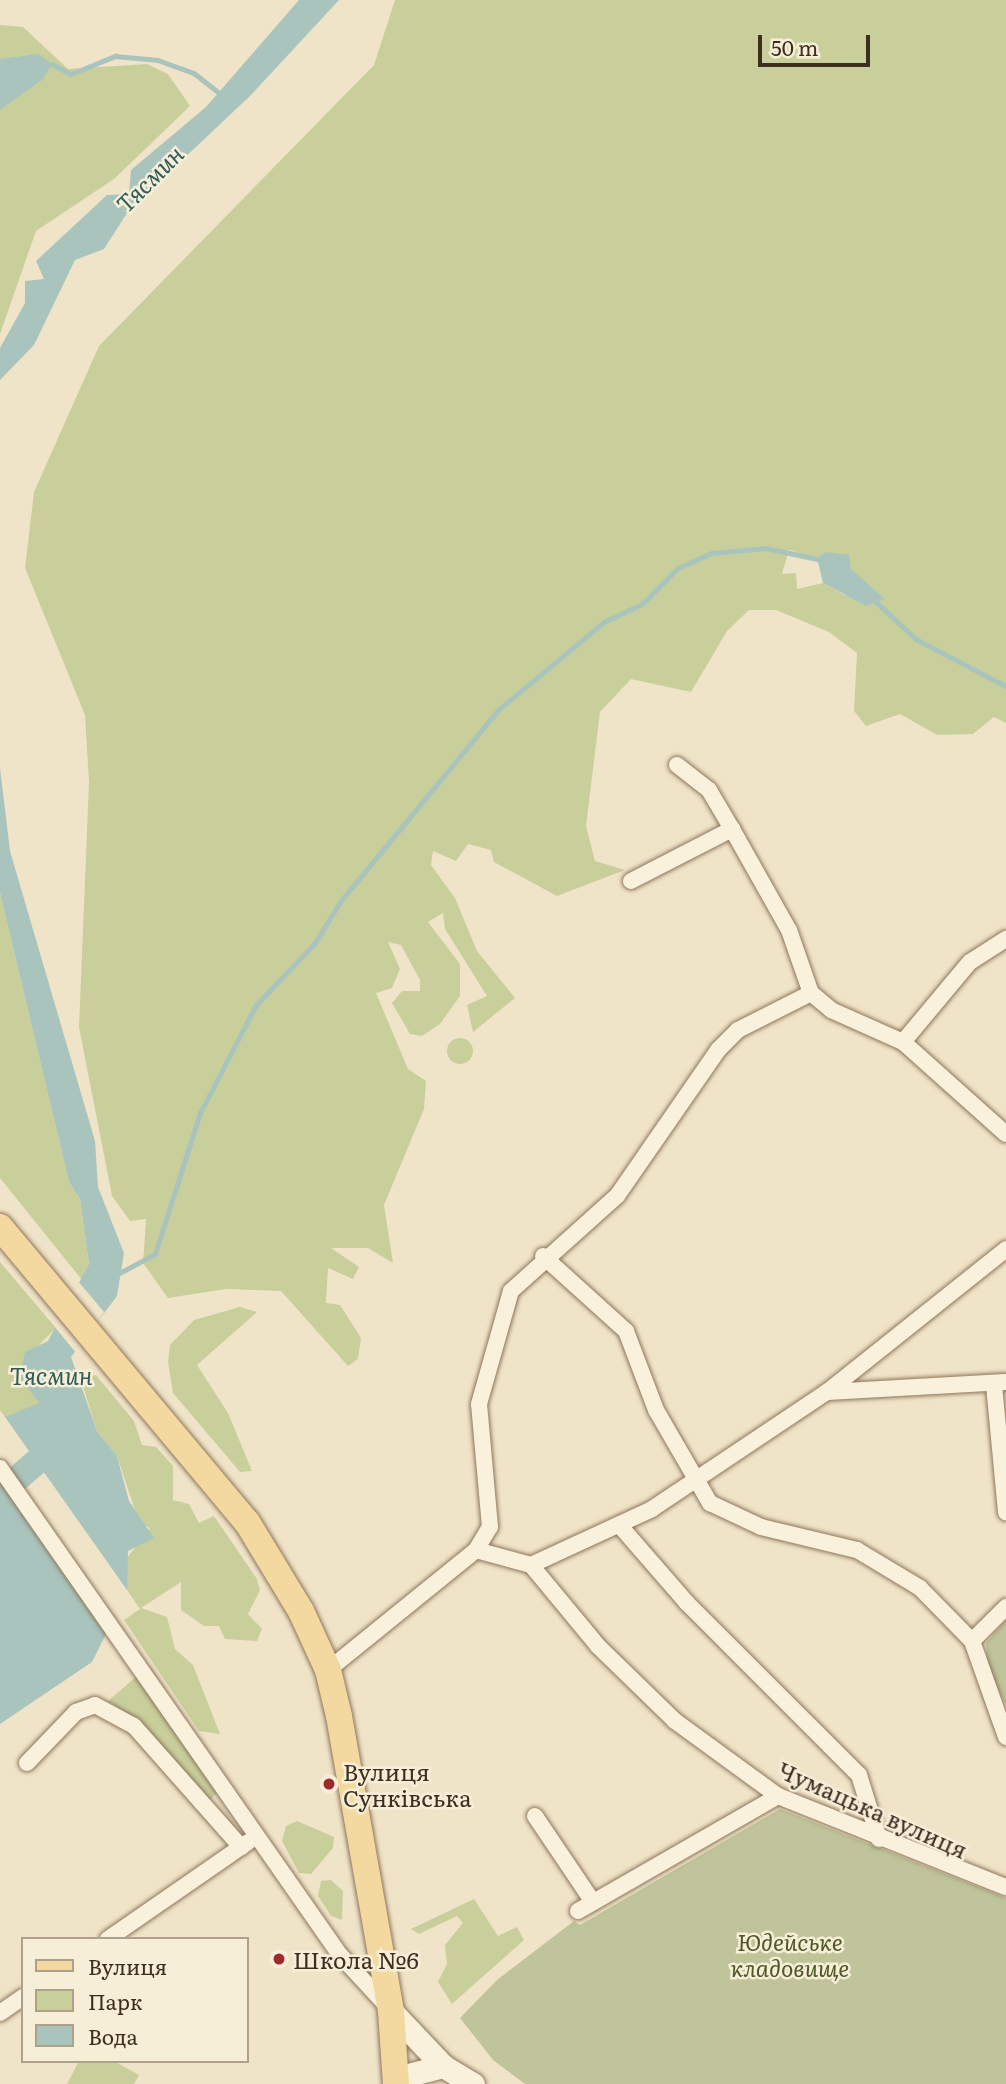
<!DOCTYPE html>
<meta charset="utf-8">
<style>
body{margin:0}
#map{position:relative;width:1006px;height:2084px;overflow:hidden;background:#f0e4c8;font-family:Literata,serif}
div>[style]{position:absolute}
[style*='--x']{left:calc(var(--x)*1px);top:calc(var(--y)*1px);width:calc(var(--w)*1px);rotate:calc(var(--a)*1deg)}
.green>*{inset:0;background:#c9cf9b}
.round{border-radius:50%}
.cemetery>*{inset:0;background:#bfc49a}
.water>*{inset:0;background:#a9c4bc}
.pier>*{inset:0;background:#f0e4c8}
.stream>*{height:4.5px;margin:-2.25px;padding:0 2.25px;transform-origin:2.25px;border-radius:2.25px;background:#a9c4bc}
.river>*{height:26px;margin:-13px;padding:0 13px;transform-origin:13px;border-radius:13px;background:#a9c4bc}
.roads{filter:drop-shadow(0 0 2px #8d765c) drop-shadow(0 0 2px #8d765c)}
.street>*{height:16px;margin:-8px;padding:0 8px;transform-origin:8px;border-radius:8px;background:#faf1dc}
.secondary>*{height:23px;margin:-11.5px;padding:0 11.5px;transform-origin:11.5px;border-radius:11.5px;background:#faf1dc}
.primary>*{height:26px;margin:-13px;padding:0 13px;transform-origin:13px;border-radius:13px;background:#f3d9a0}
.dots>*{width:19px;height:19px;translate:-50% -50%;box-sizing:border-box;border:4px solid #f7eed8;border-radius:50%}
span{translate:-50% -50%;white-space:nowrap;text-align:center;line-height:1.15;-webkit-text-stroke:5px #f7eed8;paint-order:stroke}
.poi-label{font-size:23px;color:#3d2e20}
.left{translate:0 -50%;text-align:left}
.street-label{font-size:23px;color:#3d2e20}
.park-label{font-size:23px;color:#4d5a26;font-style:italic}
.water-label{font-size:24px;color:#2f5d5a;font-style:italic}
.legend{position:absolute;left:21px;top:1937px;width:228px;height:126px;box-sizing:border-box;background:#f7eed8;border:2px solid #ada18e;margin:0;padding:9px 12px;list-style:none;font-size:21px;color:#3d2e20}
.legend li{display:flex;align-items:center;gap:14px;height:35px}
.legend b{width:35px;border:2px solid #ada18e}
.scale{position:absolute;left:758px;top:35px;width:112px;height:32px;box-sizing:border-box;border:4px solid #3d2e20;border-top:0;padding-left:9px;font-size:21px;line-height:24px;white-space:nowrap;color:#3d2e20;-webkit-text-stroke:5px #f7eed8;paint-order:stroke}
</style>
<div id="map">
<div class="green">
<div style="clip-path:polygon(evenodd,395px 0,1006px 0,1006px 723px,994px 717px,973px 734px,937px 735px,900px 714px,866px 726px,854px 711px,857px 653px,829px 632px,776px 610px,749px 610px,727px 631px,691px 692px,631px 679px,600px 712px,586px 826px,595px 861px,625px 870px,557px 896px,494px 862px,491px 850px,468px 844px,456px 861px,433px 851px,431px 865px,455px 898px,477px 951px,515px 998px,473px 1032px,467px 1005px,487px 996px,445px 929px,443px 913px,428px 922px,460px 964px,460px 996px,440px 1024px,422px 1036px,410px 1034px,392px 1003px,402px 991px,420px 991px,420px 980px,401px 945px,388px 942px,400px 969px,392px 988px,376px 993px,408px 1069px,426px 1081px,424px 1109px,384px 1205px,393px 1263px,368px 1248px,331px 1248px,359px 1267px,353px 1279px,328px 1268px,326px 1303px,340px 1305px,361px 1338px,358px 1359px,348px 1366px,281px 1291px,226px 1289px,168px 1298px,143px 1263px,146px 1219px,130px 1221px,112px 1196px,79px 1027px,89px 782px,85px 715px,25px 568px,34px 492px,99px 346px,374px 65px,395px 0,789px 550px,817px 558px,825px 552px,846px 596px,823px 583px,797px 589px,796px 573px,782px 574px,789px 550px)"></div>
<div style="clip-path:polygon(0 25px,23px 27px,68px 69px,147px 64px,168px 74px,190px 106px,114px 179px,36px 231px,0 334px)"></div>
<div style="clip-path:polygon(0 893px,69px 1182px,80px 1199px,89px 1264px,82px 1280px,0 1178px)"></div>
<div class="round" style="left:447px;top:1038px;width:26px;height:26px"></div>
<div style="clip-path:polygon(0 1262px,56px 1328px,36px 1348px,39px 1404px,19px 1417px,5px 1417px,0 1410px)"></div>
<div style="clip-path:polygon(240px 1307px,257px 1312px,197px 1365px,228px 1413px,252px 1471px,240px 1472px,173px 1393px,168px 1362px,170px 1345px,194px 1320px)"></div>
<div style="clip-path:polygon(96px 1375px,134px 1421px,142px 1445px,156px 1447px,173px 1466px,173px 1500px,189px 1504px,199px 1523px,214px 1516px,257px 1579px,260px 1590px,248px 1614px,262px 1629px,257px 1641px,225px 1639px,219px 1626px,204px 1626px,181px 1610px,181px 1582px,141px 1608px,167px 1617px,175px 1649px,193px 1665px,220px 1734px,199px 1731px,124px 1620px,140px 1609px,127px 1590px,124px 1562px,150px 1528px,139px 1522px,117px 1456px,97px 1431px,80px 1377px)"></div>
<div style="clip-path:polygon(137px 1676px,210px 1777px,217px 1793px,210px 1800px,137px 1720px,108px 1701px)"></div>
<div style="clip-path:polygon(297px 1821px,334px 1837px,333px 1848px,311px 1874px,299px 1873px,282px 1841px,286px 1826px)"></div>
<div style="clip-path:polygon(331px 1880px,343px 1891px,342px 1920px,331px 1916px,318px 1896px,321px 1881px)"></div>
<div style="clip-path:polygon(474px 1899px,498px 1936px,517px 1927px,524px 1940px,452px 2004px,438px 1982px,447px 1964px,445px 1945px,463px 1923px,457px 1916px,419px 1934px,411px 1929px)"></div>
<div style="clip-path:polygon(79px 2061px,114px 2061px,139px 2075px,134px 2084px,67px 2084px)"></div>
</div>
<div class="cemetery">
<div style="clip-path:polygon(1006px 1620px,1006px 1705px,988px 1668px,986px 1643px)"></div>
<div style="clip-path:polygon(780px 1809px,1006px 1898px,1006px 2084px,525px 2084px,493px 2060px,460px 2018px,497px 1980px,574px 1921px,580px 1925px)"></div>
</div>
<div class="water">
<div style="clip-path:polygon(299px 0,339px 0,250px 96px,129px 210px,104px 249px,75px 260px,34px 345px,0 380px,0 348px,25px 303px,25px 281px,44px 279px,36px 261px,107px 195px,129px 194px,131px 170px,206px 107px)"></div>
<div style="clip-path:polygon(38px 54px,52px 64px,42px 80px,0 110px,0 59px)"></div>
<div style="clip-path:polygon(825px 552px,849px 555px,851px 569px,885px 599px,866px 606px,823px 583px,817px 558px)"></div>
<div style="clip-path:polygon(0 768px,10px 851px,95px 1141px,98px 1187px,124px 1253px,117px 1296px,71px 1357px,97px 1431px,117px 1456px,129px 1501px,154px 1538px,128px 1551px,127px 1590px,5px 1417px,39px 1403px,20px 1377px,25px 1352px,48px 1341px,89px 1264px,80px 1199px,69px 1182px,0 893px)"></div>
<div style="clip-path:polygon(0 1482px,107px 1632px,92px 1662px,0 1724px)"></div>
</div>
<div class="pier">
<div style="clip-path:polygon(77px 1280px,104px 1312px,77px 1354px,54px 1326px)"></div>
</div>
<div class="stream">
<div style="--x:52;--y:64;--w:21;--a:28"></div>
<div style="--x:71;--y:74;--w:48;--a:-22.2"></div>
<div style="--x:115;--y:56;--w:43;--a:5.3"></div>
<div style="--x:158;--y:60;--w:38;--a:20"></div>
<div style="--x:194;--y:73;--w:34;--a:38"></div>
<div style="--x:873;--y:599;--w:59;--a:42.9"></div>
<div style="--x:916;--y:639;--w:102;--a:27.6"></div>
<div style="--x:114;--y:1276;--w:47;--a:-28.2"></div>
<div style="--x:155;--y:1254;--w:148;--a:-72.3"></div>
<div style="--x:200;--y:1113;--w:122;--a:-62.6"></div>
<div style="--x:256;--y:1005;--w:86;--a:-46.4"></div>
<div style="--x:315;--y:943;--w:48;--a:-58.6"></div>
<div style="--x:340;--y:902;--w:249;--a:-50.5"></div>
<div style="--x:498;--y:710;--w:138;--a:-39.7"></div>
<div style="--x:604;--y:622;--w:42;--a:-25.3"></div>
<div style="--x:642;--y:604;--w:51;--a:-45"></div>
<div style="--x:678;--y:568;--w:36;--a:-24"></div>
<div style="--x:711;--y:553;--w:55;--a:-5.2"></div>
<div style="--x:766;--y:548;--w:57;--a:12.1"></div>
</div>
<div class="river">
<div style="--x:0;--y:1493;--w:82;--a:-40.5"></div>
</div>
<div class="roads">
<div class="street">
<div style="--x:677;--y:765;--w:41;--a:38"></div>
<div style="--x:709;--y:790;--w:45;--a:59.5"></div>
<div style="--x:732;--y:829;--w:116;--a:60.6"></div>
<div style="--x:789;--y:930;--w:67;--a:70.8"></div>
<div style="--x:811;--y:993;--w:26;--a:40"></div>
<div style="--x:831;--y:1010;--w:79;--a:24"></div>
<div style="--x:903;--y:1042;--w:138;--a:41.8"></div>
<div style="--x:631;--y:881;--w:114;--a:-27.2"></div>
<div style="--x:903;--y:1042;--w:104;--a:-50.1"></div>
<div style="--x:970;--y:962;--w:43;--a:-32.6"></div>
<div style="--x:543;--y:1256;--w:112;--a:42.1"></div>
<div style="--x:626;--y:1331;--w:85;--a:69.2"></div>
<div style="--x:656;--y:1410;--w:108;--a:59.9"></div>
<div style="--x:710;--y:1503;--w:56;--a:25.2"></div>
<div style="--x:761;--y:1527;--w:99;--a:13.5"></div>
<div style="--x:857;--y:1550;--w:74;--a:31.1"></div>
<div style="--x:920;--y:1588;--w:74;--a:45.5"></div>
<div style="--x:972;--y:1641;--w:102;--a:70.5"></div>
<div style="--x:994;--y:1385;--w:128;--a:84.6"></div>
<div style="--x:827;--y:1392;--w:179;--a:-3.2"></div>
<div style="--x:0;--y:1468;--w:594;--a:55.08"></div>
<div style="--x:340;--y:1955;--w:69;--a:47.3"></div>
<div style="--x:621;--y:1527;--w:101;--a:49"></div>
<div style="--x:687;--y:1603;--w:243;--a:45"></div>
<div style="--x:859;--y:1775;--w:67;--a:72.6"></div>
<div style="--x:476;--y:1550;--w:57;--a:15.3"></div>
<div style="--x:531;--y:1565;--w:105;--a:50.4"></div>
<div style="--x:598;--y:1646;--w:107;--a:44.2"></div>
<div style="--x:675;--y:1721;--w:127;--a:36.1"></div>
<div style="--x:778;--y:1796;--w:245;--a:21.8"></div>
<div style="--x:531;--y:1565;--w:133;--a:-24.8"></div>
<div style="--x:652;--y:1509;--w:211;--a:-33.8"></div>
<div style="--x:827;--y:1392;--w:229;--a:-38.6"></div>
<div style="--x:972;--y:1641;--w:48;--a:-45"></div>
<div style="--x:328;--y:1670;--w:191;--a:-39"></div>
<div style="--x:476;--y:1550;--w:27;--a:-59"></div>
<div style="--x:490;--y:1527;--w:123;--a:-95.1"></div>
<div style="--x:479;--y:1404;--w:117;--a:-74.2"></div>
<div style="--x:511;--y:1291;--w:142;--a:-41.9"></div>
<div style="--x:617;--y:1196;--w:178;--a:-55.3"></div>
<div style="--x:718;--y:1050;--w:28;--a:-45"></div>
<div style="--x:738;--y:1030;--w:82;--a:-26.9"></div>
<div style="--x:27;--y:1763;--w:71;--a:-46.1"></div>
<div style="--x:76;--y:1712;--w:20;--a:-20"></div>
<div style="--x:95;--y:1705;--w:44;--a:28.3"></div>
<div style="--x:134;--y:1726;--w:162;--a:48.5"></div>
<div style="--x:535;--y:1816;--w:104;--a:56"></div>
<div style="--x:578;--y:1911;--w:231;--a:-29.9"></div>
<div style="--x:108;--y:1939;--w:170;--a:-34.7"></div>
<div style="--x:0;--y:2013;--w:28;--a:-35"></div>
</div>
<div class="secondary">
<div style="--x:391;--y:2011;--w:76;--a:46.6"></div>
<div style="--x:443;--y:2066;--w:35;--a:31"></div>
<div style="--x:397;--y:2078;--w:48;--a:-14.6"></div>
</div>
<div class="primary">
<div style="--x:0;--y:1227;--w:385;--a:50.1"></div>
<div style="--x:247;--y:1522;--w:104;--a:58.8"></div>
<div style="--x:301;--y:1611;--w:65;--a:65.4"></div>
<div style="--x:328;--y:1670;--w:47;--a:76.6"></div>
<div style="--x:339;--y:1716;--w:300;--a:80"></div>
<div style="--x:391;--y:2011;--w:73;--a:86.1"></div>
</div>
</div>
<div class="dots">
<div style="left:329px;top:1784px;background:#9e2a2b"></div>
<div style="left:279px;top:1959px;background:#9e2a2b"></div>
</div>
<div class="poi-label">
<span class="left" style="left:343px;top:1784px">Вулиця<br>Сунківська</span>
<span class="left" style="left:293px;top:1959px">Школа №6</span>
</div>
<div class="street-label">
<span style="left:873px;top:1809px;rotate:24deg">Чумацька вулиця</span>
</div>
<div class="park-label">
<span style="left:790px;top:1954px">Юдейське<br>кладовище</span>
</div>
<div class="water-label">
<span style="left:149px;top:178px;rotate:-45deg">Тясмин</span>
<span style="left:51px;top:1375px">Тясмин</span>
</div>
<ul class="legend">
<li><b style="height:9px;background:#f3d9a0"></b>Вулиця</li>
<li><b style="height:19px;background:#c9cf9b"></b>Парк</li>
<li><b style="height:19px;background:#a9c4bc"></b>Вода</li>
</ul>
<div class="scale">50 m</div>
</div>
